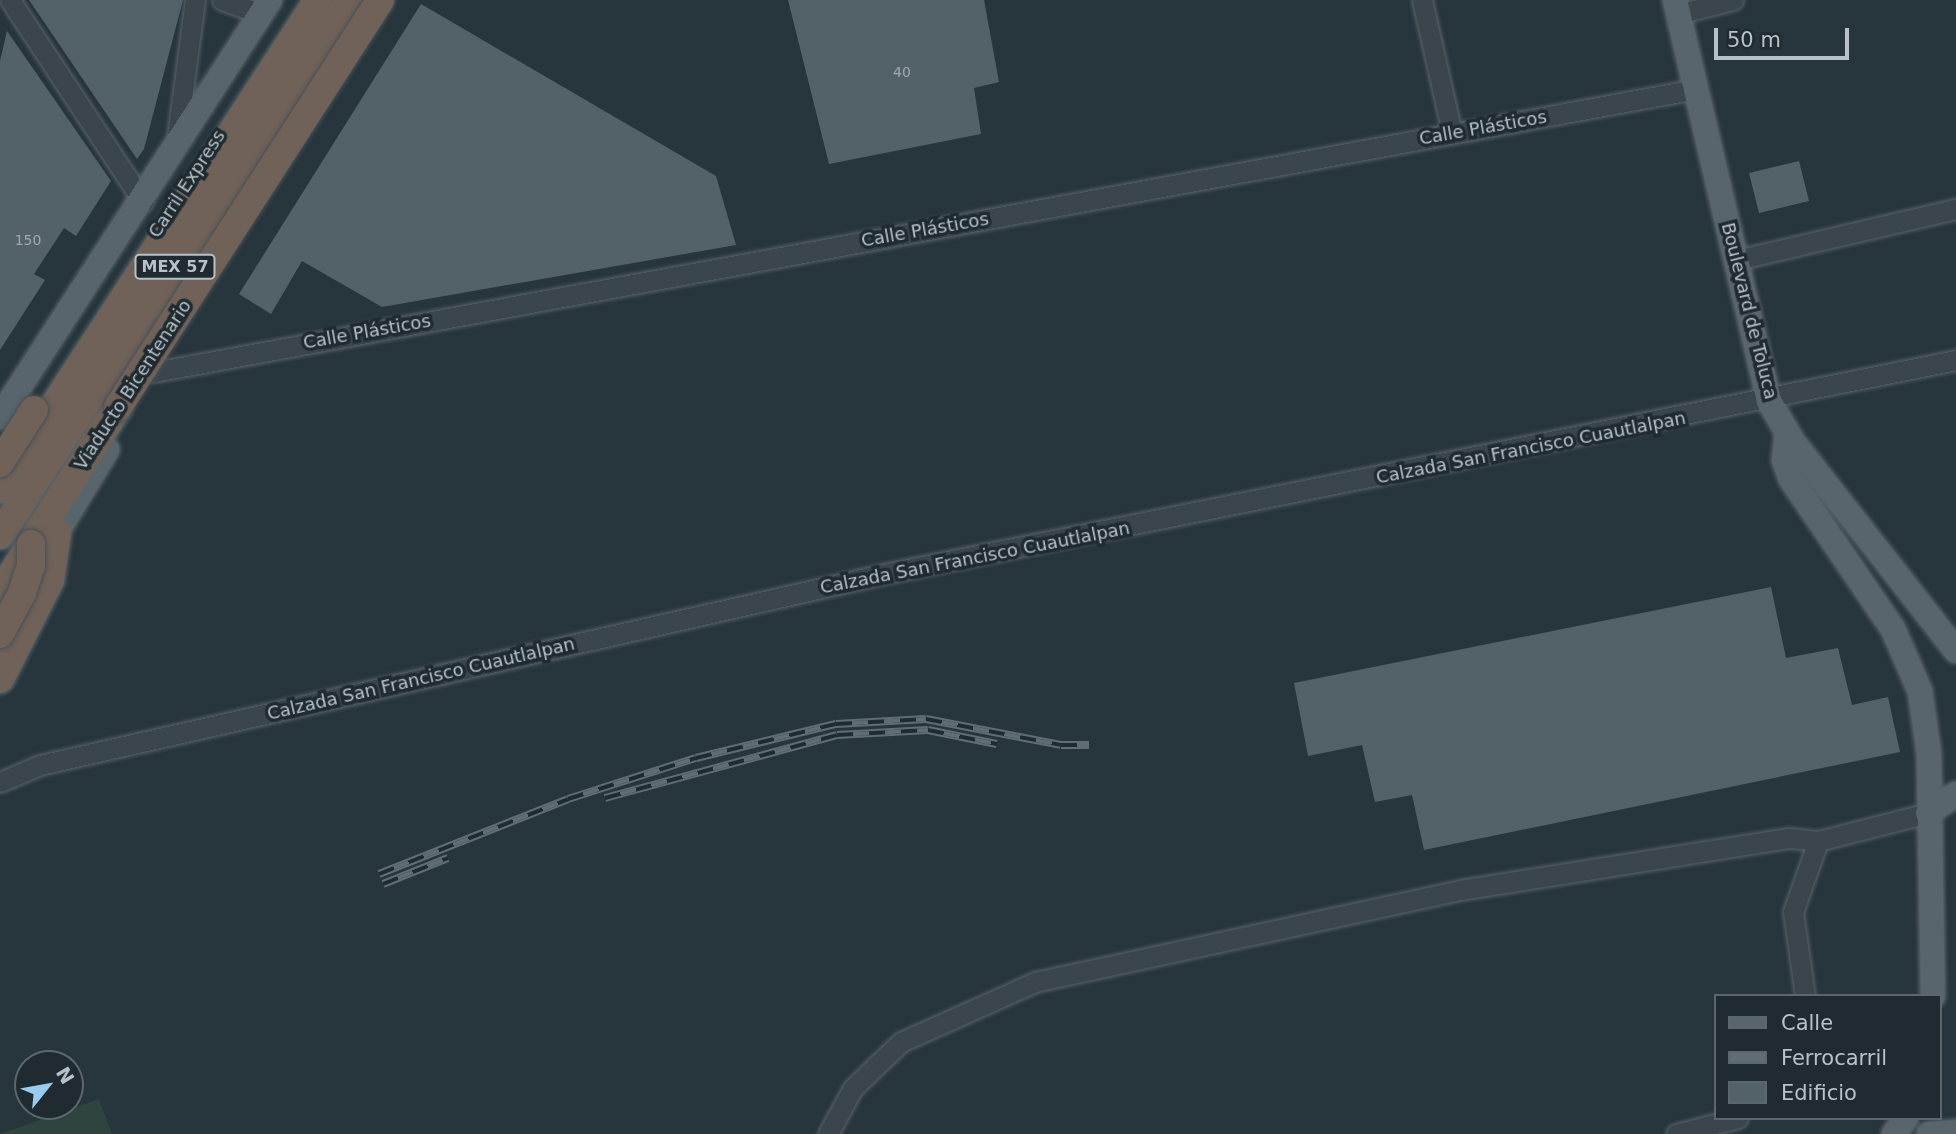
<!DOCTYPE html>
<meta charset="utf-8">
<style>
body{margin:0}
#map{position:relative;width:1956px;height:1134px;overflow:hidden;background:#27353c;font-family:"DejaVu Sans",sans-serif}
div>[style]{position:absolute}
[style*='--x']{left:calc(var(--x)*1px);top:calc(var(--y)*1px);width:calc(var(--w)*1px);rotate:calc(var(--a)*1deg)}
.green>*{inset:0;background:#2f443f}
.building>*{inset:0;background:#536269}
.roads{filter:drop-shadow(0 0 2px #59646a) drop-shadow(0 0 2px #59646a)}
.minor>*{height:19px;margin:-9.5px;padding:0 9.5px;transform-origin:9.5px;border-radius:9.5px;background:#3b464c}
.major>*{height:24px;margin:-12px;padding:0 12px;transform-origin:12px;border-radius:12px;background:#59656c}
.highway>*{height:28px;margin:-14px;padding:0 14px;transform-origin:14px;border-radius:14px;background:#716259}
.rail>*{height:8px;margin-top:-4px;transform-origin:0;background:repeating-linear-gradient(90deg,#202b31 0 16px,#606d75 0 32px);box-sizing:border-box;border-block:2px solid #606d75}
.bridges{filter:drop-shadow(0 0 2px #465157) drop-shadow(0 0 2px #465157)}
.highway-bridge>*{height:28px;margin:-14px;padding:0 14px;transform-origin:14px;border-radius:14px;background:#716259}
span{translate:-50% -50%;white-space:nowrap;text-align:center;line-height:1.15;-webkit-text-stroke:7px #202b31;paint-order:stroke}
.number-label{font-size:14px;color:#9ea9b0}
.number-label span{-webkit-text-stroke-width:0}
.shield-label span{padding:2px 5px;background:#202b31;border:2px solid;border-radius:5px;-webkit-text-stroke-width:0}
.shield-label{font-size:16px;color:#b7c1c7;font-weight:700}
.street-label{font-size:18px;color:#b7c1c7}
.legend{position:absolute;left:1714px;top:994px;width:228px;height:126px;box-sizing:border-box;background:#202b31;border:2px solid #5c676d;margin:0;padding:9px 12px;list-style:none;font-size:21px;color:#b7c1c7}
.legend li{display:flex;align-items:center;gap:14px;height:35px}
.legend b{width:35px;border:2px solid #5c676d}
.north{position:absolute;left:14px;top:1050px;width:70px;height:70px;box-sizing:border-box;background:#202b31;border:2px solid #5c676d;border-radius:50%;rotate:59deg;font-size:19px;font-weight:700;line-height:28px;text-align:center;color:#b7c1c7}
.north::after{content:'';display:block;margin:auto;width:24px;height:32px;background:#98cbec;clip-path:polygon(50% 0,100% 100%,50% 72%,0 100%)}
.scale{position:absolute;left:1714px;top:28px;width:135px;height:32px;box-sizing:border-box;border:4px solid #b7c1c7;border-top:0;padding-left:9px;font-size:21px;line-height:24px;white-space:nowrap;color:#b7c1c7;-webkit-text-stroke:5px #202b31;paint-order:stroke}
</style>
<div id="map">
<div class="green">
<div style="clip-path:polygon(99px 1099px,112px 1134px,0 1134px)"></div>
</div>
<div class="building">
<div style="clip-path:polygon(29px 0,183px 0,144px 149px,137px 159px)"></div>
<div style="clip-path:polygon(788px 0,984px 0,999px 82px,974px 88px,981px 134px,829px 164px)"></div>
<div style="clip-path:polygon(421px 4px,716px 176px,736px 245px,382px 307px,302px 261px,271px 314px,239px 294px)"></div>
<div style="clip-path:polygon(7px 31px,111px 181px,76px 236px,64px 228px,34px 274px,45px 280px,0 350px,0 61px)"></div>
<div style="clip-path:polygon(1799px 161px,1809px 201px,1759px 213px,1749px 173px)"></div>
<div style="clip-path:polygon(1771px 587px,1786px 658px,1838px 648px,1852px 705px,1888px 697px,1900px 752px,1424px 850px,1412px 795px,1375px 802px,1362px 745px,1308px 756px,1294px 683px)"></div>
</div>
<div class="roads">
<div class="minor">
<div style="--x:10;--y:0;--w:242;--a:56.6"></div>
<div style="--x:222;--y:0;--w:41;--a:19.7"></div>
<div style="--x:1422;--y:0;--w:136;--a:77.3"></div>
<div style="--x:1678;--y:14;--w:57;--a:-14.3"></div>
<div style="--x:176;--y:144;--w:145;--a:-82.5"></div>
<div style="--x:1736;--y:260;--w:226;--a:-13.1"></div>
<div style="--x:154;--y:372;--w:1568;--a:-10.4"></div>
<div style="--x:0;--y:782;--w:43;--a:-23"></div>
<div style="--x:40;--y:765;--w:869;--a:-12.76"></div>
<div style="--x:888;--y:573;--w:1089;--a:-11.28"></div>
<div style="--x:1805;--y:996;--w:85;--a:-98.1"></div>
<div style="--x:1793;--y:912;--w:75;--a:-70.6"></div>
<div style="--x:1818;--y:841;--w:114;--a:-14.3"></div>
<div style="--x:828;--y:1134;--w:52;--a:-61.5"></div>
<div style="--x:853;--y:1088;--w:66;--a:-43.8"></div>
<div style="--x:901;--y:1042;--w:147;--a:-24.1"></div>
<div style="--x:1035;--y:982;--w:435;--a:-12.2"></div>
<div style="--x:1460;--y:890;--w:334;--a:-9"></div>
<div style="--x:1790;--y:838;--w:28;--a:6"></div>
<div style="--x:1676;--y:1134;--w:64;--a:-14.5"></div>
</div>
<div class="major">
<div style="--x:1675;--y:0;--w:412;--a:76.8"></div>
<div style="--x:1769;--y:401;--w:48;--a:59.7"></div>
<div style="--x:1793;--y:442;--w:265;--a:52"></div>
<div style="--x:0;--y:417;--w:497;--a:-57.1"></div>
<div style="--x:1787;--y:433;--w:27;--a:96"></div>
<div style="--x:1784;--y:460;--w:20;--a:70"></div>
<div style="--x:1791;--y:479;--w:181;--a:55.8"></div>
<div style="--x:1893;--y:629;--w:68;--a:66.5"></div>
<div style="--x:1920;--y:691;--w:64;--a:81.9"></div>
<div style="--x:1929;--y:754;--w:242;--a:89.1"></div>
<div style="--x:48;--y:547;--w:114;--a:-58.7"></div>
<div style="--x:1928;--y:813;--w:34;--a:-34"></div>
<div style="--x:1894;--y:1134;--w:20;--a:-53"></div>
<div style="--x:1929;--y:1134;--w:27;--a:-4"></div>
</div>
<div class="highway">
<div style="--x:0;--y:489;--w:583;--a:-56.96"></div>
<div style="--x:0;--y:535;--w:639;--a:-56.81"></div>
<div style="--x:0;--y:593;--w:220;--a:-57.6"></div>
<div style="--x:0;--y:679;--w:111;--a:-63.2"></div>
<div style="--x:50;--y:580;--w:49;--a:-81.7"></div>
</div>
</div>
<div class="rail">
<div style="--x:605;--y:798;--w:240;--a:-15.2"></div>
<div style="--x:837;--y:735;--w:91;--a:-3.1"></div>
<div style="--x:928;--y:730;--w:70;--a:11.5"></div>
<div style="--x:379;--y:874;--w:203;--a:-21.6"></div>
<div style="--x:568;--y:799;--w:134;--a:-17.8"></div>
<div style="--x:696;--y:758;--w:144;--a:-13.7"></div>
<div style="--x:836;--y:724;--w:90;--a:-3.2"></div>
<div style="--x:926;--y:719;--w:137;--a:10.9"></div>
<div style="--x:1061;--y:745;--w:28;--a:0"></div>
<div style="--x:383;--y:884;--w:70;--a:-21.8"></div>
</div>
<div class="bridges">
<div class="highway-bridge">
<div style="--x:118;--y:407;--w:484;--a:-57.2"></div>
<div style="--x:0;--y:463;--w:63;--a:-57.3"></div>
<div style="--x:0;--y:634;--w:47;--a:-61.8"></div>
<div style="--x:22;--y:593;--w:28;--a:-72"></div>
<div style="--x:31;--y:566;--w:22;--a:-90"></div>
</div>
</div>
<div class="number-label">
<span style="left:902px;top:72px">40</span>
<span style="left:28px;top:240px">150</span>
</div>
<div class="shield-label">
<span style="left:175px;top:267px">MEX 57</span>
</div>
<div class="street-label">
<span style="left:1483px;top:128px;rotate:-10deg">Calle Plásticos</span>
<span style="left:187px;top:184px;rotate:-57deg">Carril Express</span>
<span style="left:925px;top:230px;rotate:-10deg">Calle Plásticos</span>
<span style="left:1749px;top:311px;rotate:76deg">Boulevard de Toluca</span>
<span style="left:367px;top:332px;rotate:-10deg">Calle Plásticos</span>
<span style="left:133px;top:385px;rotate:-57deg">Viaducto Bicentenario</span>
<span style="left:1531px;top:448px;rotate:-11deg">Calzada San Francisco Cuautlalpan</span>
<span style="left:975px;top:558px;rotate:-11deg">Calzada San Francisco Cuautlalpan</span>
<span style="left:421px;top:679px;rotate:-13deg">Calzada San Francisco Cuautlalpan</span>
</div>
<ul class="legend">
<li><b style="height:9px;background:#59656c"></b>Calle</li>
<li><b style="height:9px;background:#606d75"></b>Ferrocarril</li>
<li><b style="height:19px;background:#536269"></b>Edificio</li>
</ul>
<div class="north">N</div>
<div class="scale">50 m</div>
</div>
